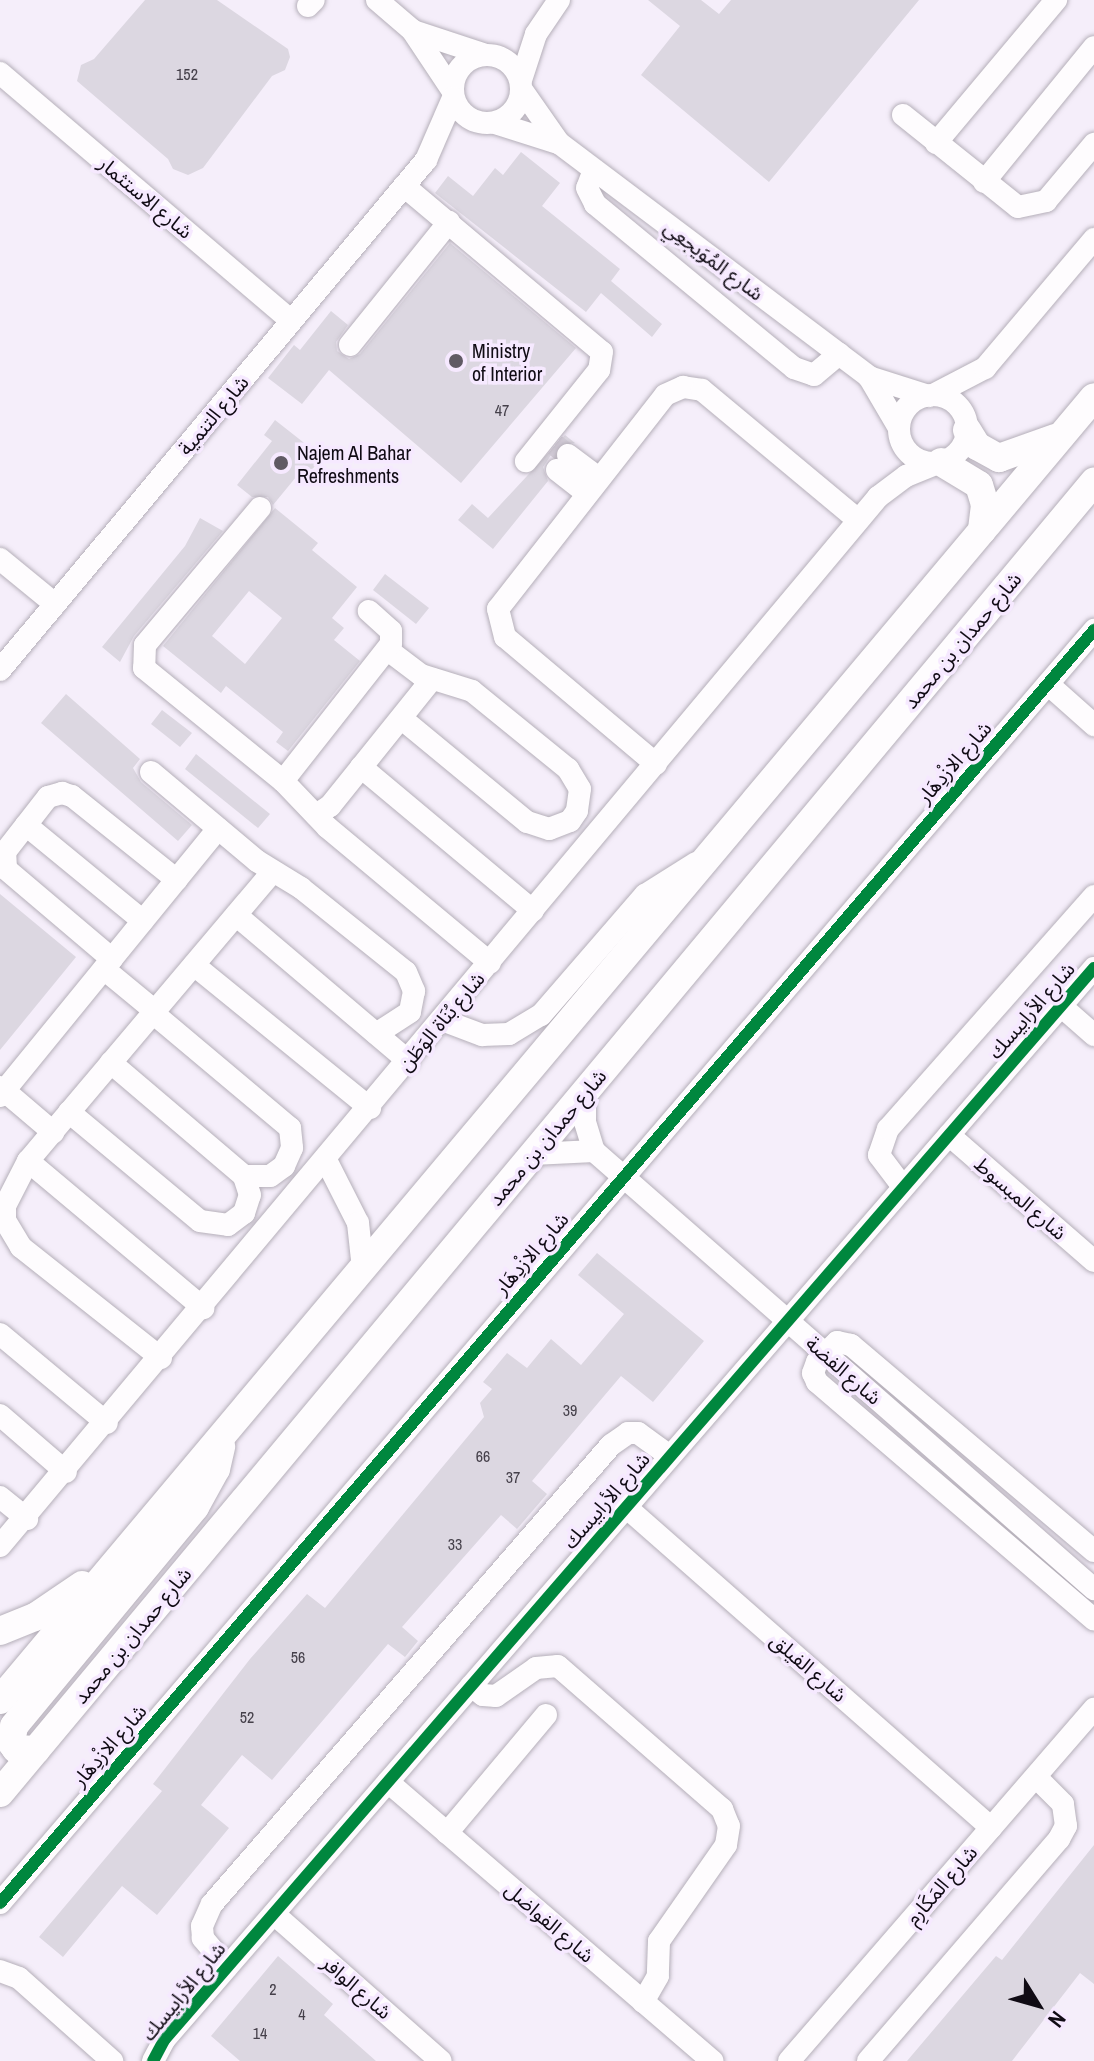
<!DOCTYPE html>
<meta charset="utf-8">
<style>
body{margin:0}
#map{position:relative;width:1094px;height:2061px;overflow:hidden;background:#f5eefa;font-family:"Archivo Narrow","Noto Sans Arabic",sans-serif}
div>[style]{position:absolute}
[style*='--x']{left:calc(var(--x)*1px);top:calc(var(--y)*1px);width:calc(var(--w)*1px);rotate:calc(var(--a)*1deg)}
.building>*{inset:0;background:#dcd7e1}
.minor-tunnel>*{height:22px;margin-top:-11px;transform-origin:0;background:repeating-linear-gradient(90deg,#d3ccd8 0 22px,transparent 0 33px)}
.roads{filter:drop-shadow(0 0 2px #b5afb9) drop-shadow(0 0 2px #b5afb9)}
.minor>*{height:22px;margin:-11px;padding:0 11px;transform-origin:11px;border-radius:11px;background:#fefcfe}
.minor>.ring{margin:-11px;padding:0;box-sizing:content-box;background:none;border:22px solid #fefcfe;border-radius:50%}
.major>*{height:28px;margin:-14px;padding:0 14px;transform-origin:14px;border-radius:14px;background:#fefcfe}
.cycleway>*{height:12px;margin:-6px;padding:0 6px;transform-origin:6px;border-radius:6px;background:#00873e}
.dots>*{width:22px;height:22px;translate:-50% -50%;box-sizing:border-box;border:4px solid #f6e9ff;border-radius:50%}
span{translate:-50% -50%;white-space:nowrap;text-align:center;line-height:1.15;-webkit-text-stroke:7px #f6e9ff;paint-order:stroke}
.number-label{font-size:16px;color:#45404a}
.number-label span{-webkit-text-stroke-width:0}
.street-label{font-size:20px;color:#100b14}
.poi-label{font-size:20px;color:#100b14}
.left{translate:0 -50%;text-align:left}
.north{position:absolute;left:998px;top:1965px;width:80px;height:80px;-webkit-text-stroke:6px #f6e9ff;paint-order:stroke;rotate:127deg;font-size:22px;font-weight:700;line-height:32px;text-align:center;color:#100b14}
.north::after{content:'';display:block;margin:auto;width:28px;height:36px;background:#100b14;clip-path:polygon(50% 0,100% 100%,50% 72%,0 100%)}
</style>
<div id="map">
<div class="building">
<div style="clip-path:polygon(145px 0,217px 0,288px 49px,290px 57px,285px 70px,272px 76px,203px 168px,188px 175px,173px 169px,168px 159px,77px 81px,81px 65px,94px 59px)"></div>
<div style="clip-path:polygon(648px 0,701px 0,719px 14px,731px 0,919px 0,769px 182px,641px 75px,680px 26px)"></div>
<div style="clip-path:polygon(521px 152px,560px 183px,542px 206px,620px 269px,611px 281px,662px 324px,652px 337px,601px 293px,586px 312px,435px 193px,448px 176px,473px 196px,495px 168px,503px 175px)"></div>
<div style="clip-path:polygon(450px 243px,576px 348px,461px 483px,329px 370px,302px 404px,268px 378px,294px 345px,300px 350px,331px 311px,348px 325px,336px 342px,337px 351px,349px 359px,360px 354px)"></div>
<div style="clip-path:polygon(275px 420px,322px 457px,307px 476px,301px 471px,273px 505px,268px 497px,252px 497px,237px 485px,272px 441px,264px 435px)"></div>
<div style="clip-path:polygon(565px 435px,575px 443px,557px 446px,543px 467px,548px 481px,493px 549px,458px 520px,472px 504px,488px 518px)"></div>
<div style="clip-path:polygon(evenodd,275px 508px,318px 543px,312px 550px,357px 587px,332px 618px,344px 628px,334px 640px,360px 661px,288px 751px,276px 742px,283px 732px,226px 686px,221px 693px,163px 646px,275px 508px,249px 591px,282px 618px,245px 664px,212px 636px,249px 591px)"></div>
<div style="clip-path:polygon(200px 518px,223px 531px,134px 636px,120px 662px,102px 647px,185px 546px)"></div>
<div style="clip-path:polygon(385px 574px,429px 608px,416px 624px,373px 590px)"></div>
<div style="clip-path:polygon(66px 694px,140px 759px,133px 768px,141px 782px,192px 825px,178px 841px,41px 723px)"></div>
<div style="clip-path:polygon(162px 710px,192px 733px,180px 747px,151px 724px)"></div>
<div style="clip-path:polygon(196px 754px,270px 814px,258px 828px,185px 769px)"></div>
<div style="clip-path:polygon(0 894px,76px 957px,0 1050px)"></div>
<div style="clip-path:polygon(597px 1253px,704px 1341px,653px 1402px,621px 1376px,532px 1481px,547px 1494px,517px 1529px,501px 1515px,402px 1627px,418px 1641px,405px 1657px,388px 1644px,272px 1780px,242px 1755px,201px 1805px,229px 1828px,157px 1915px,122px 1886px,63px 1957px,39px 1937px,162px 1791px,153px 1784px,250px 1659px,307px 1594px,325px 1608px,484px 1417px,480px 1403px,492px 1389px,483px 1382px,507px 1353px,527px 1368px,551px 1339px,581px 1365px,624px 1314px,578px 1275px)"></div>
<div style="clip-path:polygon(1094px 1845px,1094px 1984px,1080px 1973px,1012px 2061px,907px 2061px,996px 1956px,1002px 1960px)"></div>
<div style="clip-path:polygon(278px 1956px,333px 2004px,324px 2015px,376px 2061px,240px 2061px,211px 2036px)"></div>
</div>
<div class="minor-tunnel">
<div style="--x:555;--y:445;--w:16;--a:38"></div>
</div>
<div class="roads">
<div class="minor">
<div style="--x:377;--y:0;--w:46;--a:40.6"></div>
<div style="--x:412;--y:30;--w:72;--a:56.3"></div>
<div style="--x:308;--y:6;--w:8;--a:-45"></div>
<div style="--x:416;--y:32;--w:71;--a:18.2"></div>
<div class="ring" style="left:453px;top:55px;width:46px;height:46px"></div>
<div style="--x:0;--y:73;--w:382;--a:40.4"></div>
<div style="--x:521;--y:80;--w:48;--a:-71.9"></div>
<div style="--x:536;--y:34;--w:41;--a:-55.9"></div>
<div style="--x:522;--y:90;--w:65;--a:55.1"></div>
<div style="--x:559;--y:143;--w:388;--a:37"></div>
<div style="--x:869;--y:377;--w:63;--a:17.6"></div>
<div style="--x:903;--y:115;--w:147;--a:38.7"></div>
<div style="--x:1018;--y:207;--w:29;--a:-12"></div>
<div style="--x:1046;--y:201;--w:75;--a:-49.9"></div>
<div style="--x:495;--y:123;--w:66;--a:17.6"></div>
<div style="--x:936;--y:143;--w:187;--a:-50"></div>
<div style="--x:594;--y:170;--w:19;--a:111"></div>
<div style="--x:587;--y:188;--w:18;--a:63"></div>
<div style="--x:595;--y:204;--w:258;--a:39.5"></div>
<div style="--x:794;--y:368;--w:21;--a:19"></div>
<div style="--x:814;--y:375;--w:33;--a:-40"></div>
<div style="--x:984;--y:182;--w:174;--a:-50.8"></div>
<div style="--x:404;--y:186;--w:258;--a:40"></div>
<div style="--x:602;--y:352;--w:18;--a:99"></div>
<div style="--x:599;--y:370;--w:117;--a:128.7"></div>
<div style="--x:350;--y:345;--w:158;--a:-51.2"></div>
<div style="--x:869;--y:377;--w:59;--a:59.5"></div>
<div style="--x:933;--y:395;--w:59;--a:-27.4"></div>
<div style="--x:985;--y:368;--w:169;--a:-49.8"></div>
<div class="ring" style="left:899px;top:395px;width:46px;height:46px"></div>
<div style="--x:568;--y:455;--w:38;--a:37"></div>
<div style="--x:557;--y:470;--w:37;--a:38"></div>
<div style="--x:260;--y:508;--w:179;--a:130"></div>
<div style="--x:145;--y:645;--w:23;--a:92"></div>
<div style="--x:144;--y:668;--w:179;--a:39.1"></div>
<div style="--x:283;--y:781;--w:64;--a:46.3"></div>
<div style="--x:327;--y:827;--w:212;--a:39.8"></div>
<div style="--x:0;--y:559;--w:71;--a:39.3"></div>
<div style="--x:388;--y:650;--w:41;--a:37.1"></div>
<div style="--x:421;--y:675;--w:53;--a:17.4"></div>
<div style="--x:472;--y:691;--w:124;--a:39.1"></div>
<div style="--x:568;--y:769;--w:23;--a:59"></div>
<div style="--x:580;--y:789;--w:22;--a:98"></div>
<div style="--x:577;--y:811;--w:12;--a:125"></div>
<div style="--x:570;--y:821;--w:22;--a:159"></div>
<div style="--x:549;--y:829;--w:23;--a:-162"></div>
<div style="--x:527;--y:822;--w:163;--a:-140.5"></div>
<div style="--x:0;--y:670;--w:665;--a:-50.13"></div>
<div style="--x:426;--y:160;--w:68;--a:-66.5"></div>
<div style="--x:1048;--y:684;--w:62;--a:41.7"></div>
<div style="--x:656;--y:764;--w:197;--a:-139.9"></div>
<div style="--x:505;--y:637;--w:29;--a:-104"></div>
<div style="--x:498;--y:609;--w:271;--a:-52"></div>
<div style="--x:665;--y:395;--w:20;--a:-24"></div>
<div style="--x:683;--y:387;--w:19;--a:9"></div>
<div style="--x:702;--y:390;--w:203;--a:39.8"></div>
<div style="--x:361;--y:767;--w:224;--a:39.9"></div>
<div style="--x:151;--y:772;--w:138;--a:40"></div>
<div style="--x:257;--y:861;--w:52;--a:31.5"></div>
<div style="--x:301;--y:888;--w:134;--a:38.7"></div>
<div style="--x:406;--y:972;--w:21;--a:67"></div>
<div style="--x:414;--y:991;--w:21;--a:101"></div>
<div style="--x:410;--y:1012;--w:40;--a:147.1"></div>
<div style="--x:283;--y:781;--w:174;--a:-51.8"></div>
<div style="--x:391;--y:644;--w:13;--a:-90"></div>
<div style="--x:391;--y:631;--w:30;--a:-138"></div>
<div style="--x:316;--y:815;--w:17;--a:-33"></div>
<div style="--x:330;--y:806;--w:163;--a:-51.2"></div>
<div style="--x:26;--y:825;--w:151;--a:39.4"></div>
<div style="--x:236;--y:915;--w:226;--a:40.3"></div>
<div style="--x:112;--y:959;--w:139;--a:-139.7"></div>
<div style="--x:6;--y:869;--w:17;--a:-93"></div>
<div style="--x:5;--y:852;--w:70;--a:-52"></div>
<div style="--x:48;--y:797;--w:15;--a:-16"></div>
<div style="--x:62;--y:793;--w:10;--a:17"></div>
<div style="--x:72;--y:796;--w:134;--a:38.7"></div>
<div style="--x:194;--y:965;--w:227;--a:39.1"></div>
<div style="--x:104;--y:969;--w:66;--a:39.5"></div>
<div style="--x:1061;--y:1006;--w:44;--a:41.3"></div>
<div style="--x:153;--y:1013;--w:179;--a:40"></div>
<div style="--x:290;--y:1128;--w:20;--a:84"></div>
<div style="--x:292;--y:1148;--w:20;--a:114"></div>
<div style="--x:284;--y:1166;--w:17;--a:144"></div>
<div style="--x:270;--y:1176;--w:26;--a:180"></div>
<div style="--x:442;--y:1020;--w:43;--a:20.6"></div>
<div style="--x:482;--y:1035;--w:27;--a:-2"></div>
<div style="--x:509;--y:1034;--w:37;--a:-31"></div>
<div style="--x:541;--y:1015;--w:159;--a:-49.1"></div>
<div style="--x:645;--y:895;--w:60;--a:-32.1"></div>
<div style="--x:0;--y:1087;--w:70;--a:40.3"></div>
<div style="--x:585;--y:1092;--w:30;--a:90"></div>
<div style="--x:585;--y:1122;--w:30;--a:73"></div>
<div style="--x:594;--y:1151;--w:665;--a:41.22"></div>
<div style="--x:0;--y:1096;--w:345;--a:-50.8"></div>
<div style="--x:69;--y:1112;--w:170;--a:39.8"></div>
<div style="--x:200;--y:1221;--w:28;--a:8"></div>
<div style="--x:228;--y:1225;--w:20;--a:-37"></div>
<div style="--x:244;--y:1213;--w:19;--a:-72"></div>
<div style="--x:250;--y:1195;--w:20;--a:-108"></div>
<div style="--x:244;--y:1176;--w:175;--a:-139.6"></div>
<div style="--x:949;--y:1135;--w:192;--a:41"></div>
<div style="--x:533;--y:1154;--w:61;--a:-2.8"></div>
<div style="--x:326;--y:1160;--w:71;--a:63.1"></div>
<div style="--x:358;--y:1223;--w:46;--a:83.8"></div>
<div style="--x:28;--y:1161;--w:229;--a:40"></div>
<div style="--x:903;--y:1187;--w:40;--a:-127"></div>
<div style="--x:879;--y:1155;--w:28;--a:-71"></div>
<div style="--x:888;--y:1129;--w:311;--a:-48.5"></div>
<div style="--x:0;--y:1334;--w:139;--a:39.8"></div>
<div style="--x:161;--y:1358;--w:179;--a:-141.6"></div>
<div style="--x:21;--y:1247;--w:31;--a:-121"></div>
<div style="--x:5;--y:1220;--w:14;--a:-90"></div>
<div style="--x:5;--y:1206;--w:51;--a:-62.9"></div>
<div style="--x:28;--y:1161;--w:378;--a:-49.8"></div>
<div style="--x:0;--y:1415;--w:87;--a:40.8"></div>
<div style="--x:0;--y:1497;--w:35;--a:39"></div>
<div style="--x:626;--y:1507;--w:486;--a:41.3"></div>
<div style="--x:0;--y:1546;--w:1368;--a:-50.07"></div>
<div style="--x:878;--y:497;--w:35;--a:-37"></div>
<div style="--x:906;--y:476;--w:35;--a:-22"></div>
<div style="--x:1094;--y:1551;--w:319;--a:-139.7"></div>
<div style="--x:851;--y:1345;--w:14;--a:-168"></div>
<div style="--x:837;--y:1342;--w:28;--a:135"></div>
<div style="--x:817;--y:1362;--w:12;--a:110"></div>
<div style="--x:813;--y:1373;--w:10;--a:66"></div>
<div style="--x:817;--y:1382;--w:365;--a:40.6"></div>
<div style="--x:471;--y:1686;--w:15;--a:37"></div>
<div style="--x:483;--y:1695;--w:13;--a:4"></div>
<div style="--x:496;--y:1696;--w:49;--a:-35"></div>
<div style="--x:536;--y:1668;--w:22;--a:-5"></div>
<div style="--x:558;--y:1666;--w:218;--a:41.1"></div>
<div style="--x:722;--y:1809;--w:18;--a:68"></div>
<div style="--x:729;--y:1826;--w:19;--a:99"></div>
<div style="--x:726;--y:1845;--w:117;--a:124.9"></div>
<div style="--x:659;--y:1941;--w:35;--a:92"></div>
<div style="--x:658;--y:1976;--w:30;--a:120"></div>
<div style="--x:388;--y:1782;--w:428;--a:40.7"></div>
<div style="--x:447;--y:1833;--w:154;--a:-50"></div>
<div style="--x:0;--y:1903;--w:1679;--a:-49.32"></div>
<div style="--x:274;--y:1914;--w:222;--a:41.4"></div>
<div style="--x:227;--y:1967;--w:38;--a:-130"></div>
<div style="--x:203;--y:1938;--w:12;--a:-95"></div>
<div style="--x:202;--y:1926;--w:24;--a:-66"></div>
<div style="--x:212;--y:1904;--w:608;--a:-49"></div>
<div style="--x:611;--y:1445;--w:21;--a:-35"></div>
<div style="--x:628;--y:1433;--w:10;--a:0"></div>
<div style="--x:638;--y:1433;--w:39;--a:36"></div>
<div style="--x:0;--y:1971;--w:20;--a:20"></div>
<div style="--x:19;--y:1978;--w:125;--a:41.7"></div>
<div style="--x:153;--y:2061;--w:24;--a:-62"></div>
<div style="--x:164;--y:2040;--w:1419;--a:-49.06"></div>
<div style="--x:789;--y:2061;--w:466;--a:-49.1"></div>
<div style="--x:868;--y:2061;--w:293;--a:-49.3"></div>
<div style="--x:1059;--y:1839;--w:15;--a:-62"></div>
<div style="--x:1066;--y:1826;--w:22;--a:-98"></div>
<div style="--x:1063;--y:1804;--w:38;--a:-135"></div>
</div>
<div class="major">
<div style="--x:967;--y:430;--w:19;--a:58"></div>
<div style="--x:977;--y:446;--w:25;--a:29"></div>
<div style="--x:999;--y:458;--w:59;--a:-19.7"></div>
<div style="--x:941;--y:462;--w:44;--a:31.2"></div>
<div style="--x:979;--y:485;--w:21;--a:73"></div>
<div style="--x:985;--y:505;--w:26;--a:97"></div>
<div style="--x:0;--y:1631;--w:38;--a:-22"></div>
<div style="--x:35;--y:1617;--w:57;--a:-34.2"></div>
<div style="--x:0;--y:1700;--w:1701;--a:-49.98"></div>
<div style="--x:36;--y:1750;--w:20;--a:-177"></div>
<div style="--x:16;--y:1749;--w:9;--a:-126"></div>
<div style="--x:11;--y:1742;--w:16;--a:-79"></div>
<div style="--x:14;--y:1726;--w:284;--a:-50.4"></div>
<div style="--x:195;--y:1507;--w:43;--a:-61.1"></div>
<div style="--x:216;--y:1469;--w:23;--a:-77"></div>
<div style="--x:0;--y:1793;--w:1708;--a:-50.16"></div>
</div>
</div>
<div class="cycleway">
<div style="--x:0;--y:1903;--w:1679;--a:-49.32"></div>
<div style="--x:153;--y:2061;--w:24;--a:-62"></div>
<div style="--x:164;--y:2040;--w:1419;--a:-49.06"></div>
</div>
<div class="dots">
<div style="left:456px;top:361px;background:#605a64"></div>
<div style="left:281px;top:463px;background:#605a64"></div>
</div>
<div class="number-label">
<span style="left:187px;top:74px">152</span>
<span style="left:502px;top:410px">47</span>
<span style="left:570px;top:1410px">39</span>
<span style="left:483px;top:1456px">66</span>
<span style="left:513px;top:1477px">37</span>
<span style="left:455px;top:1544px">33</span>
<span style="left:298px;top:1657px">56</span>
<span style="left:247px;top:1717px">52</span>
<span style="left:273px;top:1989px">2</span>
<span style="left:302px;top:2014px">4</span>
<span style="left:260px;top:2033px">14</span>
</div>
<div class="street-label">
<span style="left:146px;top:197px;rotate:40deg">شارع الاستثمار</span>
<span style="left:714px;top:260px;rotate:37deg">شارع المُوَيجعِي</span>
<span style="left:213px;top:415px;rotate:-50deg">شارع التنمية</span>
<span style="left:962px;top:640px;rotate:-50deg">شارع حمدان بن محمد</span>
<span style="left:954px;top:762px;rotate:-49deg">شارع الازْدِهَار</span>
<span style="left:1031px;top:1010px;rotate:-49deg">شارع الأرابيسك</span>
<span style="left:441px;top:1021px;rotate:-50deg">شارع بُنَاة الوَطَن</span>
<span style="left:547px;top:1137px;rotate:-50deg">شارع حمدان بن محمد</span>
<span style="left:1021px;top:1198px;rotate:41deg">شارع المبسوط</span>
<span style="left:531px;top:1253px;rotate:-49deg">شارع الازْدِهَار</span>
<span style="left:844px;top:1370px;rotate:41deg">شارع الفضة</span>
<span style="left:606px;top:1500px;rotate:-49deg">شارع الأرابيسك</span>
<span style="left:132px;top:1635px;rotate:-50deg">شارع حمدان بن محمد</span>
<span style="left:809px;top:1667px;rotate:41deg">شارع الفيلق</span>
<span style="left:109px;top:1745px;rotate:-49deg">شارع الازْدِهَار</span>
<span style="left:941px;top:1885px;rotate:-49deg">شارع المَكَارِم</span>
<span style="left:550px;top:1922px;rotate:41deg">شارع الفواضل</span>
<span style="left:357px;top:1987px;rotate:41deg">شارع الوافر</span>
<span style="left:183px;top:1991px;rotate:-51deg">شارع الأرابيسك</span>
</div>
<div class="poi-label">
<span class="left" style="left:472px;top:362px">Ministry<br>of Interior</span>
<span class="left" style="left:297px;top:464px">Najem Al Bahar<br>Refreshments</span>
</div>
<div class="north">N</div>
</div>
